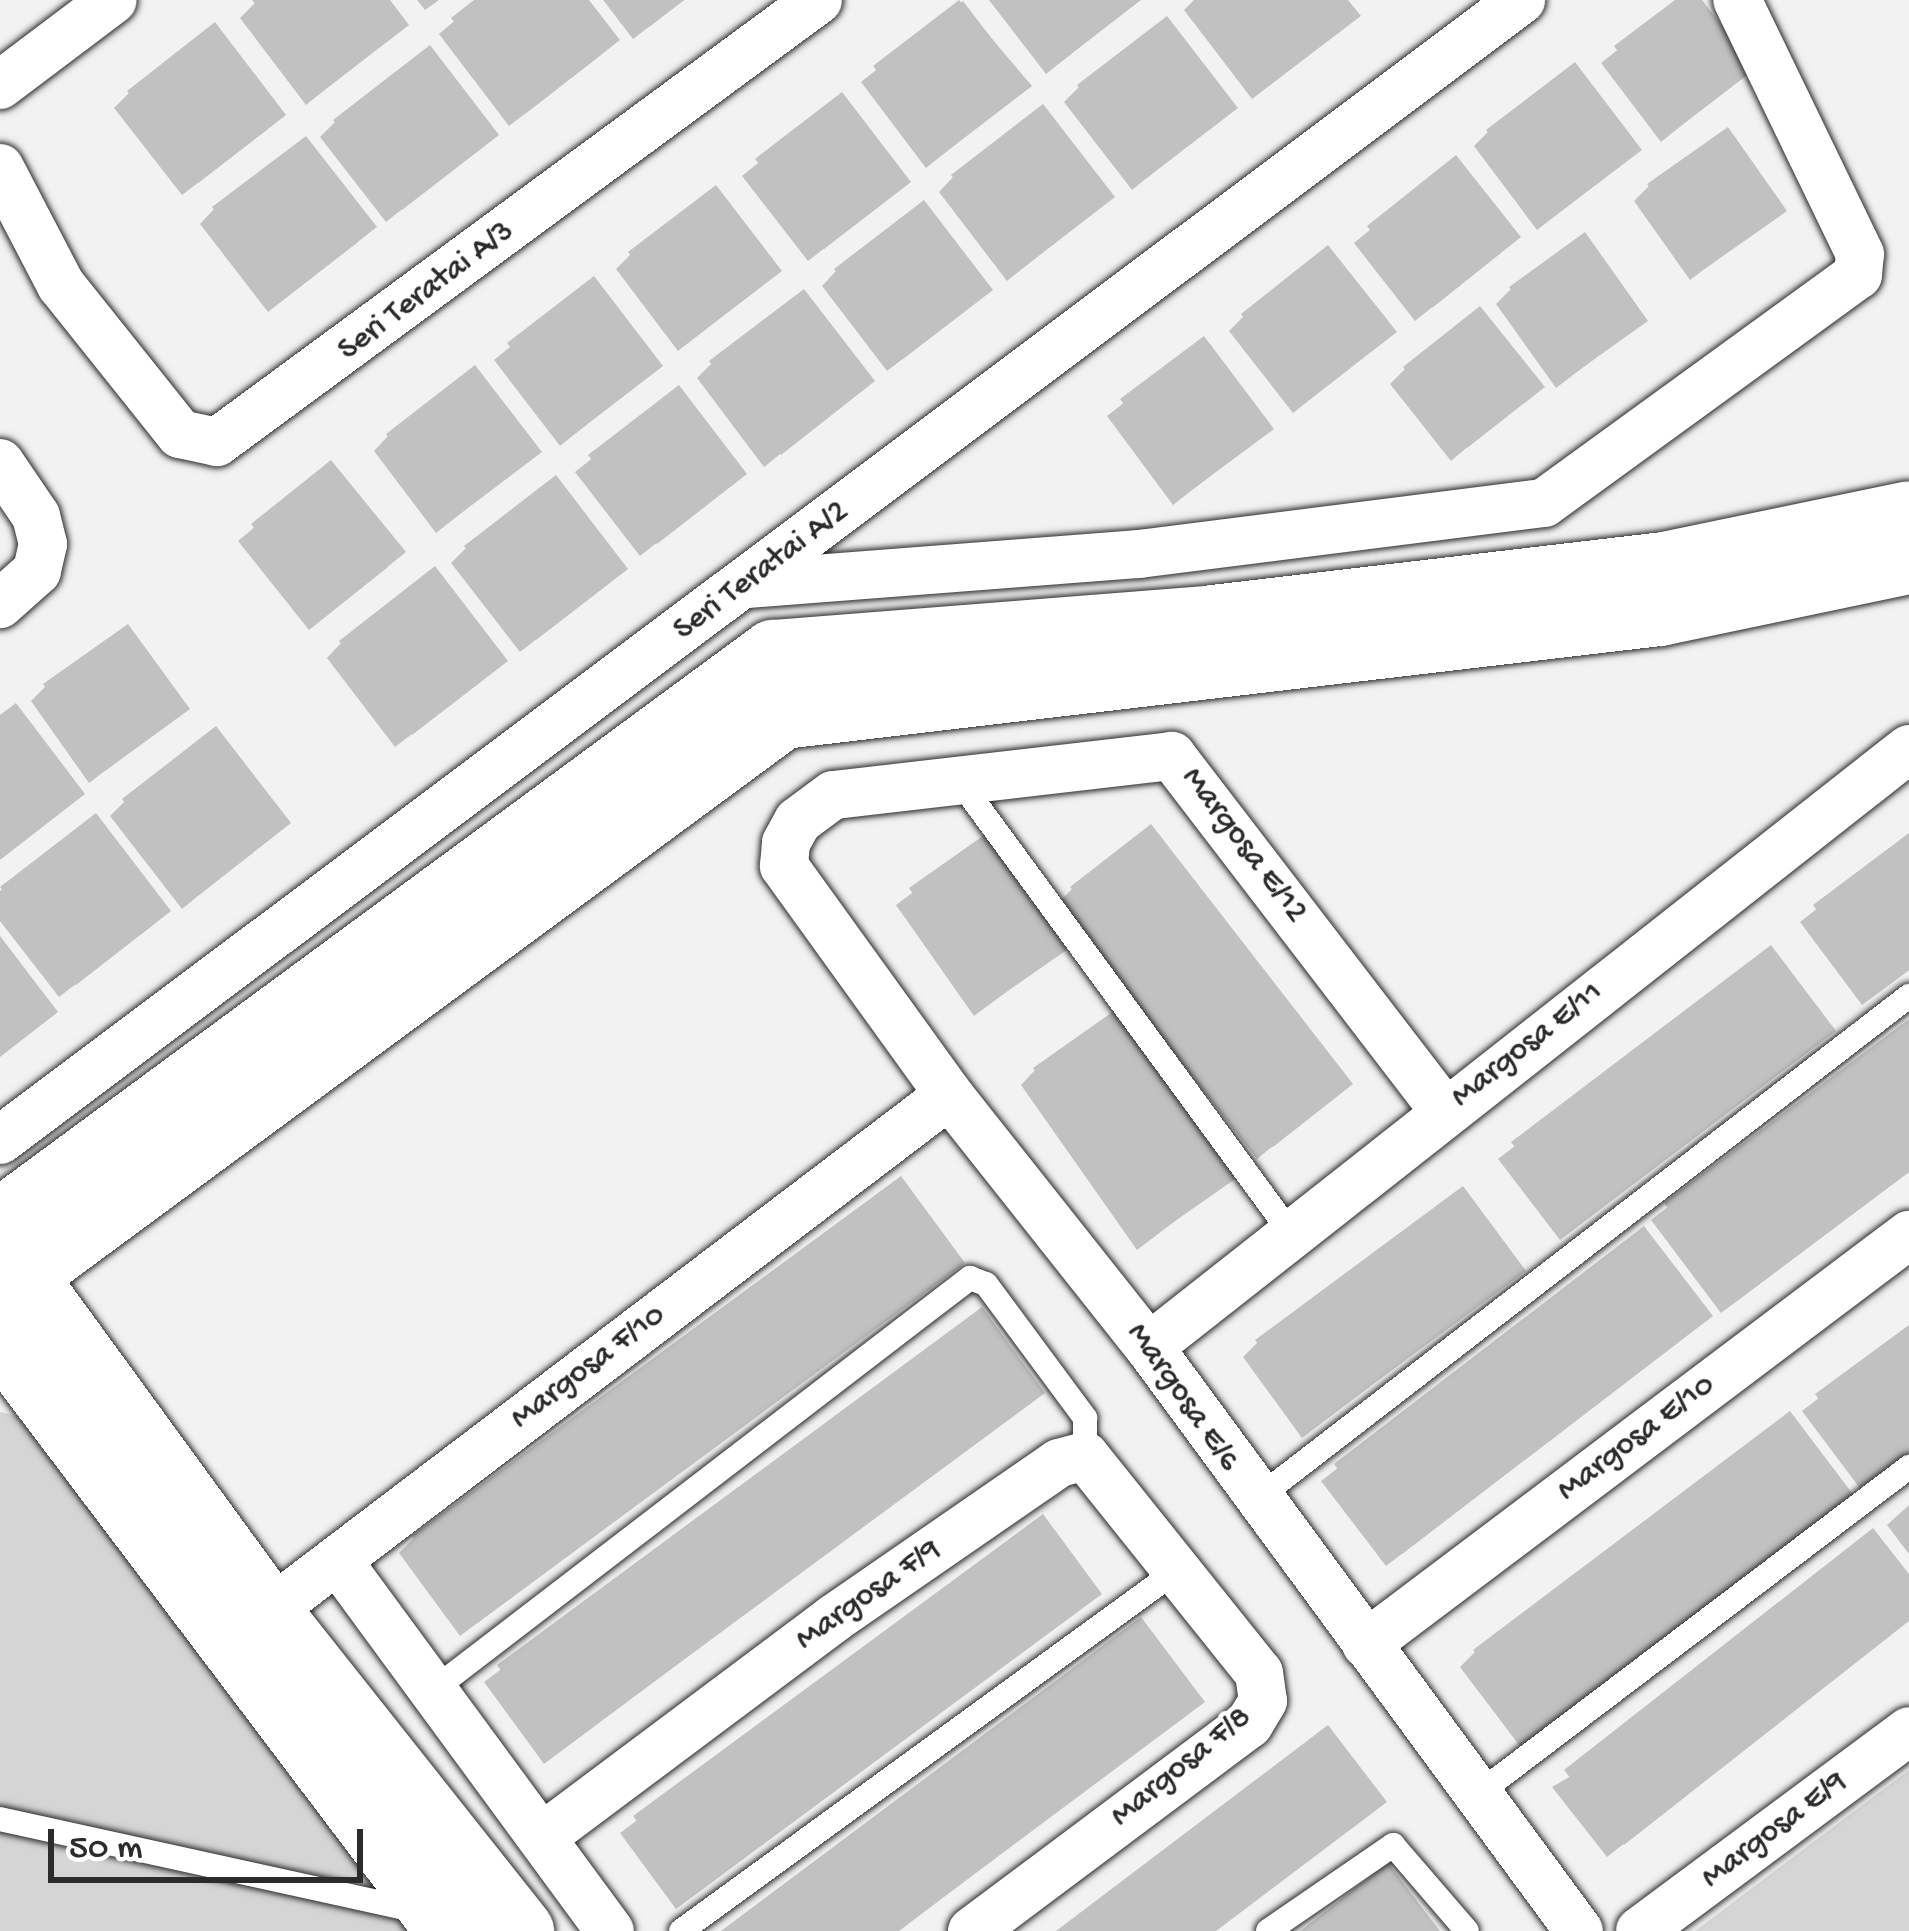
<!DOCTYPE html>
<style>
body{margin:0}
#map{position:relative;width:1909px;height:1931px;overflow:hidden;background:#f2f2f2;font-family:"Gochi Hand",sans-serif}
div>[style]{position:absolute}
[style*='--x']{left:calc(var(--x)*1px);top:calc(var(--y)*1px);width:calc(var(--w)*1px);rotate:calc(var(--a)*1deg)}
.green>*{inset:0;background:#d5d5d5}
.shadow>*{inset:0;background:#0003}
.building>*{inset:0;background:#c1c1c1}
.roads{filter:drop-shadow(0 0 3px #2b2b2b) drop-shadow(0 0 3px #2b2b2b)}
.lane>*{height:24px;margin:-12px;padding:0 12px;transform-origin:12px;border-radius:12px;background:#fff}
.street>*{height:48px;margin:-24px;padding:0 24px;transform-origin:24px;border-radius:24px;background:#fff}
.secondary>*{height:66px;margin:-33px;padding:0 33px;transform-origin:33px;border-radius:33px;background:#fff}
span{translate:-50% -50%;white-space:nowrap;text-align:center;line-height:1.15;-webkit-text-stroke:9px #fff;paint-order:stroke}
.street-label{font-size:33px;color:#2b2b2b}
.scale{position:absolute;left:48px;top:1829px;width:315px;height:54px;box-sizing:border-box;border:6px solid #2b2b2b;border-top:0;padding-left:15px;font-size:36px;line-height:42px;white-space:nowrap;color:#2b2b2b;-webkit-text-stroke:9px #fff;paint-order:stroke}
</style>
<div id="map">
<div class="green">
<div style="clip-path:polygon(0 1412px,22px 1417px,409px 1931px,0 1931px)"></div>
<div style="clip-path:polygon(1909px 1770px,1909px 1931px,1695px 1931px)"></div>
</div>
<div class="shadow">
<div style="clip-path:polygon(258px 0,386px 0,405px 25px,306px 105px,240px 18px)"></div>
<div style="clip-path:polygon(417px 0,439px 0,425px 10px)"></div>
<div style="clip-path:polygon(479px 0,585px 0,601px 55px,509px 126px,439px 34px)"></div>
<div style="clip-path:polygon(603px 0,684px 0,633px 39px)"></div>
<div style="clip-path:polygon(989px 0,1139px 0,1046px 74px)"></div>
<div style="clip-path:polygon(1194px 0,1345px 0,1342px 30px,1252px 99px,1184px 10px)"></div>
<div style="clip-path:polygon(1680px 0,1698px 0,1751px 69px,1661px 142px,1601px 63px)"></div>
<div style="clip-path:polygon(963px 1px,1028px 86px,926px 168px,861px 82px)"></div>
<div style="clip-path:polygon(1079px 87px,1234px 108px,1132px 190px,1064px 102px)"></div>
<div style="clip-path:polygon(129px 93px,268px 129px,182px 195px,114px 108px)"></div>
<div style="clip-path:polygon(841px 96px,892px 196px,808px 261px,742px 176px)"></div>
<div style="clip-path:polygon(335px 122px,495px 135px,386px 222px,320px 137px)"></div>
<div style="clip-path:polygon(1488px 132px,1623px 164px,1537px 230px,1474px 146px)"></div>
<div style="clip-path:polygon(1456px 159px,1502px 251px,1415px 321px,1354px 243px)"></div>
<div style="clip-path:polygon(953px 177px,1111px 197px,1007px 281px,939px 192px)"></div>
<div style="clip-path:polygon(1649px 186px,1783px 210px,1690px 280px,1634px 201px)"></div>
<div style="clip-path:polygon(214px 209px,358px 242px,268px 312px,200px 224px)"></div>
<div style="clip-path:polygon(630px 255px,763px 285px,678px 351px,616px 269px)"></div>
<div style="clip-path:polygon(836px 271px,974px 304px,887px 371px,822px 286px)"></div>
<div style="clip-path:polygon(593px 280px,659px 366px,560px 446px,494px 360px)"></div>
<div style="clip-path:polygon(1511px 289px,1644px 321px,1556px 388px,1496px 304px)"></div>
<div style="clip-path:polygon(1243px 317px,1378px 346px,1293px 413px,1229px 331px)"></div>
<div style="clip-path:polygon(1204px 340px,1270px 429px,1173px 505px,1107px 416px)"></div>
<div style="clip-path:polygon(711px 364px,871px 381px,764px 467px,697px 378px)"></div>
<div style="clip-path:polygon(1405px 369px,1529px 395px,1451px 461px,1390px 384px)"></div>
<div style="clip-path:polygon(679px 389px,743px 474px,640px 556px,575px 472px)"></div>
<div style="clip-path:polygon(388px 436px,538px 452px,436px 533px,374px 451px)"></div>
<div style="clip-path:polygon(331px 464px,388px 567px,309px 630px,238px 541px)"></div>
<div style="clip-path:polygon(466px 548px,609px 583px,520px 652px,451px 563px)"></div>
<div style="clip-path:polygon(341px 643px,489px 675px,395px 747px,327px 658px)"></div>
<div style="clip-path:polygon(45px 687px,186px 709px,89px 783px,31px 701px)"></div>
<div style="clip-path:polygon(124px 802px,287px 823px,182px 909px,110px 816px)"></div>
<div style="clip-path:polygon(95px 817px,153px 925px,59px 997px,0 921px,0 891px)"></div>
<div style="clip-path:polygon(989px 836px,1067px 947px,974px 1016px,896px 905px)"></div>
<div style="clip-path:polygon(1909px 837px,1909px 970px,1862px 1005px,1800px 922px)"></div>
<div style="clip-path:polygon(1072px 889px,1349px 1084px,1257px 1159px,1057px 904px)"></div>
<div style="clip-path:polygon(1770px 949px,1817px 1045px,1560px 1240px,1498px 1159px)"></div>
<div style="clip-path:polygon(1909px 1023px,1909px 1172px,1721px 1313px,1651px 1220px)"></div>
<div style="clip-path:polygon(1035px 1070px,1237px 1174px,1137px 1250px,1021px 1085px)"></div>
<div style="clip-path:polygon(1643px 1230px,1694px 1330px,1386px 1566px,1321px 1481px)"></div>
<div style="clip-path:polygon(961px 1263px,460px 1636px,399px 1553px,414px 1538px)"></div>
<div style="clip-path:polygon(1522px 1271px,1302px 1438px,1243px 1357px,1257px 1343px)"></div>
<div style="clip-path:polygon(981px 1311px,1041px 1393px,544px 1764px,484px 1682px)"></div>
<div style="clip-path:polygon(1909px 1328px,1909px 1457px,1862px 1491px,1802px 1411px)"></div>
<div style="clip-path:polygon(1851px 1496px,1522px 1749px,1460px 1667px,1475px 1652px)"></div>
<div style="clip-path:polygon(1909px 1505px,1909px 1554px,1887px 1525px)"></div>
<div style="clip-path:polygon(1042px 1518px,1098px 1594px,676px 1909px,620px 1833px)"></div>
<div style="clip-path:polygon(1909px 1579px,1909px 1620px,1607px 1857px,1552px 1787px)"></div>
<div style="clip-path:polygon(1201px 1702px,899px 1931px,726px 1931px)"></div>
</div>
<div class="building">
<div style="clip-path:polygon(252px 0,390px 0,409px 25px,322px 92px)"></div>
<div style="clip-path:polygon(474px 0,589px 0,620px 40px,525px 114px,451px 18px)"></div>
<div style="clip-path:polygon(629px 0,684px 0,649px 27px)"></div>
<div style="clip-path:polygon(959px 0,1032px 86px,942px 155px,873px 66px)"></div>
<div style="clip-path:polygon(1015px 0,1141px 0,1062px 61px)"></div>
<div style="clip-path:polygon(1202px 0,1348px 0,1361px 16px,1268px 86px)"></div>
<div style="clip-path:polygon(1675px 0,1702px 0,1755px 69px,1677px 129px,1614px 46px)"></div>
<div style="clip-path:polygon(1167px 16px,1238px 108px,1148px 177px,1077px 85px)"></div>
<div style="clip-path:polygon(215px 22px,286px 115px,198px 183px,127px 91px)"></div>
<div style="clip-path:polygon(430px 45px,499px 135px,402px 210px,333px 120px)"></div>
<div style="clip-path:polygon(1575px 62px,1642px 150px,1553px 217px,1486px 130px)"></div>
<div style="clip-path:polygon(842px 92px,911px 182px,824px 249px,755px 159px)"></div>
<div style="clip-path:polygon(1043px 104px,1115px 197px,1023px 268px,951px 175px)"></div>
<div style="clip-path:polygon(1728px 127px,1787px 211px,1706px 268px,1647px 184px)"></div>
<div style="clip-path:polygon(306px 136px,377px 227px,284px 299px,212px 207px)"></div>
<div style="clip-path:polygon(1456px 155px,1521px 237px,1432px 308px,1367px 226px)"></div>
<div style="clip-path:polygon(716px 185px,782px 271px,694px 338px,628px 252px)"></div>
<div style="clip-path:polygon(924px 200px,993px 290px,903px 359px,834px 269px)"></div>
<div style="clip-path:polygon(1585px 232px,1648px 321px,1572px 375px,1509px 287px)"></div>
<div style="clip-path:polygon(1328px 245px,1397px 332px,1309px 400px,1241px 314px)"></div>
<div style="clip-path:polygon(594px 276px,663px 366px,576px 433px,507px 343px)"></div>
<div style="clip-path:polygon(804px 289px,875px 381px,781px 455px,709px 361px)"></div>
<div style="clip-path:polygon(1480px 306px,1545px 387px,1467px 448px,1403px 367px)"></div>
<div style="clip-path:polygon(1204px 336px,1274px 429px,1189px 492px,1120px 399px)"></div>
<div style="clip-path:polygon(475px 365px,542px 452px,452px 520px,386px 434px)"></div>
<div style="clip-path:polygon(679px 385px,747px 474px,657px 544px,588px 455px)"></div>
<div style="clip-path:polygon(331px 460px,406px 552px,325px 617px,251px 524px)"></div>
<div style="clip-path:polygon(556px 475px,628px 569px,536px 640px,464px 546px)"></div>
<div style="clip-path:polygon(435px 566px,508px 661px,412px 735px,339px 641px)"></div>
<div style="clip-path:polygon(128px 624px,190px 709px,105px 771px,43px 684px)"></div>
<div style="clip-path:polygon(16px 703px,85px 794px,0 860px,0 715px)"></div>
<div style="clip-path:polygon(216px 726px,291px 823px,198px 896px,122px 799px)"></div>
<div style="clip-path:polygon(96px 813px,171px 911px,76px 985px,0 887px)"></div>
<div style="clip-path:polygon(1151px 824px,1353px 1084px,1273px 1147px,1070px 887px)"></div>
<div style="clip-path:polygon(990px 831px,1071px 947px,989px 1004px,909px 888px)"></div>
<div style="clip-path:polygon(1909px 833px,1909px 970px,1878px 993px,1813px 905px)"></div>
<div style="clip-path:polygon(0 936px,58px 1012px,0 1057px)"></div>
<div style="clip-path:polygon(1771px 945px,1836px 1031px,1576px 1227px,1511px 1142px)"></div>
<div style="clip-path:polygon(1121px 1006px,1241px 1175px,1152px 1237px,1033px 1068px)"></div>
<div style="clip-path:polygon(1909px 1019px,1909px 1172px,1737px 1301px,1664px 1203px)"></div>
<div style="clip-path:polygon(901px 1176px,965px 1263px,476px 1624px,412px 1536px)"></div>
<div style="clip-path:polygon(1463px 1186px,1526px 1271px,1318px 1425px,1255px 1340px)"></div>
<div style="clip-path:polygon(1644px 1226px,1713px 1316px,1402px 1554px,1334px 1464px)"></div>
<div style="clip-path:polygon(982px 1307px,1045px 1393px,560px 1751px,497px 1665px)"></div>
<div style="clip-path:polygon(1909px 1325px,1909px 1456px,1878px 1479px,1815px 1394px)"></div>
<div style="clip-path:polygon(1790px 1411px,1855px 1497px,1538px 1736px,1473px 1650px)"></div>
<div style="clip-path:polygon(1043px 1514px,1102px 1594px,692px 1897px,633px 1816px)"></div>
<div style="clip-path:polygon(1873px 1528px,1909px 1574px,1909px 1621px,1624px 1845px,1564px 1770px)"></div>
<div style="clip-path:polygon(1141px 1617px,1205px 1702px,898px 1931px,721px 1931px)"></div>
<div style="clip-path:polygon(1328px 1725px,1387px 1802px,1216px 1931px,1056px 1931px)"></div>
<div style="clip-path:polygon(1388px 1863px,1440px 1931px,1300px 1931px)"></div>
</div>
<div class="roads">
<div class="lane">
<div style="--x:958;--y:779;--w:562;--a:53.76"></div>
<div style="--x:1255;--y:1500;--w:826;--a:-37.62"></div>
<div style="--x:433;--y:1690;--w:677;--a:-37.5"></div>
<div style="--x:970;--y:1278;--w:17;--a:21"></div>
<div style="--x:986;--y:1284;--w:167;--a:53.5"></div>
<div style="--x:1085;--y:1418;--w:38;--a:90"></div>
<div style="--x:1475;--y:1796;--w:545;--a:-37.16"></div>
<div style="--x:0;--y:1819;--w:428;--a:12.4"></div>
<div style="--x:681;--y:1931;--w:617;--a:-36.03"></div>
<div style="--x:1268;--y:1931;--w:152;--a:-34.5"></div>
<div style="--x:1393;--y:1845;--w:113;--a:49.3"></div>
</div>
<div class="street">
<div style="--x:0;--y:85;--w:141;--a:-37"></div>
<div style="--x:0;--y:168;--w:132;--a:62.5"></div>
<div style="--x:61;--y:285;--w:191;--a:51.4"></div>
<div style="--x:180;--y:434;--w:38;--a:12"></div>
<div style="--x:217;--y:442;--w:746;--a:-36.33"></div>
<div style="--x:0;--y:463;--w:64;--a:55.8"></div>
<div style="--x:36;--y:516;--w:29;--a:76"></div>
<div style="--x:43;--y:544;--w:28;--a:103"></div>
<div style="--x:37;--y:571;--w:50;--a:138.3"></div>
<div style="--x:748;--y:584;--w:392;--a:-4.4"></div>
<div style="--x:1139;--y:554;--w:408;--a:-7.2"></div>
<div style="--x:1544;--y:503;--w:388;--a:-36"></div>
<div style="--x:1858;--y:275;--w:21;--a:-85"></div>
<div style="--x:1860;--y:254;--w:282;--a:-115.8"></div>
<div style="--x:1445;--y:1112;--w:449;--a:-127.5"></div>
<div style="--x:1172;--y:756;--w:341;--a:173.4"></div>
<div style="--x:833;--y:795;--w:44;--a:143.4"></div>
<div style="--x:798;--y:821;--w:25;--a:119"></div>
<div style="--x:786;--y:843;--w:23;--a:95"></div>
<div style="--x:784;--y:866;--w:282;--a:54.2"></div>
<div style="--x:949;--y:1095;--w:322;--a:51.6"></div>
<div style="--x:1149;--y:1347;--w:725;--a:53.64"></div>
<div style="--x:0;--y:1140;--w:1901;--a:-36.85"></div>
<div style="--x:1149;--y:1347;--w:967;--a:-38.2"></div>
<div style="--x:338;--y:1561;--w:459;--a:53.7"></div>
<div style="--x:245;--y:1630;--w:884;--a:-37.23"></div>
<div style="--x:1366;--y:1644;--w:680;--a:-36.99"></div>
<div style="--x:542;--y:1837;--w:364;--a:-36.8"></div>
<div style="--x:833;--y:1619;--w:275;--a:-34.6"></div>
<div style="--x:1059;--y:1463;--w:27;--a:-15"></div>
<div style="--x:1085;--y:1456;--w:278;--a:51.3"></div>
<div style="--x:1259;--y:1673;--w:28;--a:82"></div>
<div style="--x:1263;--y:1701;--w:27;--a:121"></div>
<div style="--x:1249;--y:1724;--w:346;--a:143.2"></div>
<div style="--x:1640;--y:1931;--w:335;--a:-36.6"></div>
</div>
<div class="secondary">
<div style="--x:0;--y:1222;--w:960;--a:-36.36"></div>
<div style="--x:773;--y:653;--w:441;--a:-4.5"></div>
<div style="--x:1213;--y:618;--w:449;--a:-6.7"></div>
<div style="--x:1659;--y:566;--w:255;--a:-11.7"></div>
<div style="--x:0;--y:1244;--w:457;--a:53.9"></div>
<div style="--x:269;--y:1613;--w:406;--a:51.6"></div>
<div style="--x:0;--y:1293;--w:973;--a:-36.39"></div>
<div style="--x:783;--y:716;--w:883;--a:-6.7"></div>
<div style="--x:1660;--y:613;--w:254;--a:-11.8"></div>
<div style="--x:0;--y:1337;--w:745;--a:52.91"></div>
</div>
</div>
<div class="street-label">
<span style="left:427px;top:292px;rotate:-37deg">Seri Teratai A/3</span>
<span style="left:762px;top:572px;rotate:-37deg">Seri Teratai A/2</span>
<span style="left:1243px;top:846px;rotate:53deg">Margosa E/12</span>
<span style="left:1528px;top:1046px;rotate:-38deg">Margosa E/11</span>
<span style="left:589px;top:1368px;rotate:-37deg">Margosa F/10</span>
<span style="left:1182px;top:1398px;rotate:55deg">Margosa E/6</span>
<span style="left:1637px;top:1439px;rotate:-37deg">Margosa E/10</span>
<span style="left:869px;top:1596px;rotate:-35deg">Margosa F/9</span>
<span style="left:1182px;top:1768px;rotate:-39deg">Margosa F/8</span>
<span style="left:1775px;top:1831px;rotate:-37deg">Margosa E/9</span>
</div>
<div class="scale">50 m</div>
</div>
